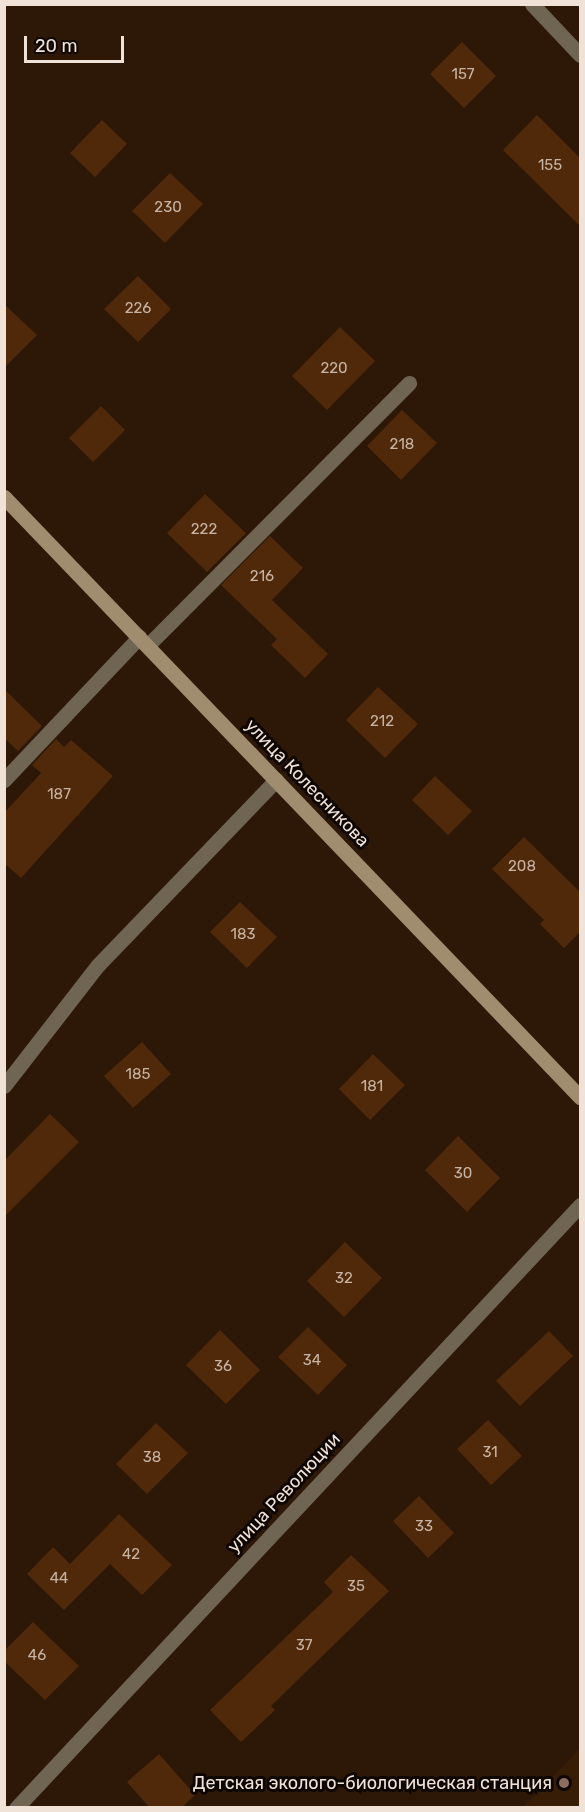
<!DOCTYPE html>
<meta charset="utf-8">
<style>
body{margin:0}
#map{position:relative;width:585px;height:1812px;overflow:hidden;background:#2d1807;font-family:Rubik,sans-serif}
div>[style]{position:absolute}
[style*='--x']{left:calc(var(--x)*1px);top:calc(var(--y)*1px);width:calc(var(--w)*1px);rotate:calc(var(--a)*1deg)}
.built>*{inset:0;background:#371c06}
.building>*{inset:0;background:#4f2909}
.lane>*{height:15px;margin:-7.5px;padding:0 7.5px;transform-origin:7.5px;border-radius:7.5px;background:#706452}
.street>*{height:15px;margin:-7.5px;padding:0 7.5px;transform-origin:7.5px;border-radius:7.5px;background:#706452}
.secondary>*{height:15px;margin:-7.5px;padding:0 7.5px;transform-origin:7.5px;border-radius:7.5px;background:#a08d6f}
.dots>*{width:16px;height:16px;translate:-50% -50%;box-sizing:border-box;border:3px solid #0e0602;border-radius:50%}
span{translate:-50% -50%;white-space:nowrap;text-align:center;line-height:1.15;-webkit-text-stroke:6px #0e0602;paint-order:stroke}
.number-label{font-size:15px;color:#c8b4a4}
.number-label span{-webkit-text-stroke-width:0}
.street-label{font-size:18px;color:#f1e2d8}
.poi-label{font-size:18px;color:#f1e2d8}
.right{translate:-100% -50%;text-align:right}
.frame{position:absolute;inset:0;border:6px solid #f1e2d8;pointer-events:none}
.scale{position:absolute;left:24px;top:36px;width:100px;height:27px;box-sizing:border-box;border:3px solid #f1e2d8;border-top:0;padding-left:8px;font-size:18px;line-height:21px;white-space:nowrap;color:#f1e2d8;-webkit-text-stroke:4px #0e0602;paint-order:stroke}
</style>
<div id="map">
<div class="built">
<div style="clip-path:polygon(580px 1747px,580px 1807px,523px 1807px,571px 1758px)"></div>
</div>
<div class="building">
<div style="clip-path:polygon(462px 42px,496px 76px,464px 108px,430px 74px)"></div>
<div style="clip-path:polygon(537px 115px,580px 158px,580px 226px,503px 150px)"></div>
<div style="clip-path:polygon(102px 120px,127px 144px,95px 177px,70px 153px)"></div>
<div style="clip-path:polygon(170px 173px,203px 204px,165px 243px,132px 211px)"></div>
<div style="clip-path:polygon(138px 276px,171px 309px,138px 342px,104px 309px)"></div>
<div style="clip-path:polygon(4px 304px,37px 335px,4px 368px)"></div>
<div style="clip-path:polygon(340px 327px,375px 361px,327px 410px,292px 376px)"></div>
<div style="clip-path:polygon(101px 406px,125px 430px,93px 462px,69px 438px)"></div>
<div style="clip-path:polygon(402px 410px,437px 443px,401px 480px,367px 446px)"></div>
<div style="clip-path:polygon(205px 494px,246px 533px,207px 572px,167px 533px)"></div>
<div style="clip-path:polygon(270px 536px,303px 568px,272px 600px,328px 654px,305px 678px,271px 645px,277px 639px,221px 585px)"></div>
<div style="clip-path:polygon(378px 687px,418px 724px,385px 758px,346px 720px)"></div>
<div style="clip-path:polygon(4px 689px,42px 726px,18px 751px,4px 738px)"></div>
<div style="clip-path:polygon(56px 739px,64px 747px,71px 740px,113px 776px,21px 878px,4px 863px,4px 813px,41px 773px,32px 765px)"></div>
<div style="clip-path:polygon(435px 776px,472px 811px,448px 835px,412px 800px)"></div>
<div style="clip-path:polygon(524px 837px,580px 892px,580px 932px,564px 948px,540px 924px,544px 920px,492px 869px)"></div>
<div style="clip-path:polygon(240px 902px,277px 937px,247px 968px,210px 932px)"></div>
<div style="clip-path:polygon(142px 1042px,171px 1074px,133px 1108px,104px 1076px)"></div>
<div style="clip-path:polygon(373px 1054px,405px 1085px,370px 1120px,339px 1089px)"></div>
<div style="clip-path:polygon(50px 1114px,79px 1142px,4px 1217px,4px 1161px)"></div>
<div style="clip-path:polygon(458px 1136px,500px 1178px,467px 1212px,425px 1170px)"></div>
<div style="clip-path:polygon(345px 1242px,382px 1278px,344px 1317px,307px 1281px)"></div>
<div style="clip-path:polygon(308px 1327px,347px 1365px,318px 1395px,278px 1357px)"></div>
<div style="clip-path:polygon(220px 1330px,260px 1370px,226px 1404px,186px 1365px)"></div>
<div style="clip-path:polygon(549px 1331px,573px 1356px,520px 1406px,496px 1381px)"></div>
<div style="clip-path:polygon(488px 1420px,522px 1456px,491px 1485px,457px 1449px)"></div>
<div style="clip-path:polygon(156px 1423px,188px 1453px,147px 1494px,116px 1464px)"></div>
<div style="clip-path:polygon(419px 1496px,454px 1533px,428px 1558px,393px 1521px)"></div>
<div style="clip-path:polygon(119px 1514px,172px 1565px,142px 1595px,110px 1564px,64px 1610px,27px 1574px,53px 1547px,70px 1564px)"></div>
<div style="clip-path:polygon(351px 1555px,389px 1591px,271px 1706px,275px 1710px,241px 1742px,210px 1710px,333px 1592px,324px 1582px)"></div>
<div style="clip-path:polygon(33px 1622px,79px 1666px,45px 1700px,4px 1661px,4px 1651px)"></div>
<div style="clip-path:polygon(159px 1754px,195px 1795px,181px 1808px,150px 1808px,127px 1782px)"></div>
</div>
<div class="lane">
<div style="--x:148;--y:645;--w:370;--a:-45.1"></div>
<div style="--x:4;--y:1086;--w:153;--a:-52.2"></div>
<div style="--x:98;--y:965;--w:257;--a:-46.1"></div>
</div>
<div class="street">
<div style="--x:532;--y:4;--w:70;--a:46.7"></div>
<div style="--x:4;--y:780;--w:197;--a:-46.6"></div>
<div style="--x:16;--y:1808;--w:826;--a:-46.91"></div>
</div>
<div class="secondary">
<div style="--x:4;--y:497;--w:832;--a:46.17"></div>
</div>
<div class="dots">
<div style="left:564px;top:1783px;background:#8d6e63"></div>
</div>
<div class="number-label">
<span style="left:463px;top:75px">157</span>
<span style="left:550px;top:166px">155</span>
<span style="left:168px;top:208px">230</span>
<span style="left:138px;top:309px">226</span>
<span style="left:334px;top:369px">220</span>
<span style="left:402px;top:445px">218</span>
<span style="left:204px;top:530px">222</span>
<span style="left:262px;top:577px">216</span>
<span style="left:382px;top:722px">212</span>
<span style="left:59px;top:795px">187</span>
<span style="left:522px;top:867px">208</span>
<span style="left:243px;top:935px">183</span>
<span style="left:138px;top:1075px">185</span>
<span style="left:372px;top:1087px">181</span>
<span style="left:463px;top:1174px">30</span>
<span style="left:344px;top:1279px">32</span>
<span style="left:312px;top:1361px">34</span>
<span style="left:223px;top:1367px">36</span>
<span style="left:490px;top:1453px">31</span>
<span style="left:152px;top:1458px">38</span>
<span style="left:424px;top:1527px">33</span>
<span style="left:131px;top:1555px">42</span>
<span style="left:59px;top:1579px">44</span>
<span style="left:356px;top:1587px">35</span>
<span style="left:304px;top:1646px">37</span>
<span style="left:37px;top:1656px">46</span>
</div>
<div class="street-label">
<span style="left:307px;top:783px;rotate:46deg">улица Колесникова</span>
<span style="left:284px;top:1493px;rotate:-47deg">улица Революции</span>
</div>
<div class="poi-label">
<span class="right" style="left:552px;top:1783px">Детская эколого-биологическая станция</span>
</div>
<div class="frame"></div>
<div class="scale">20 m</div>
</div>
